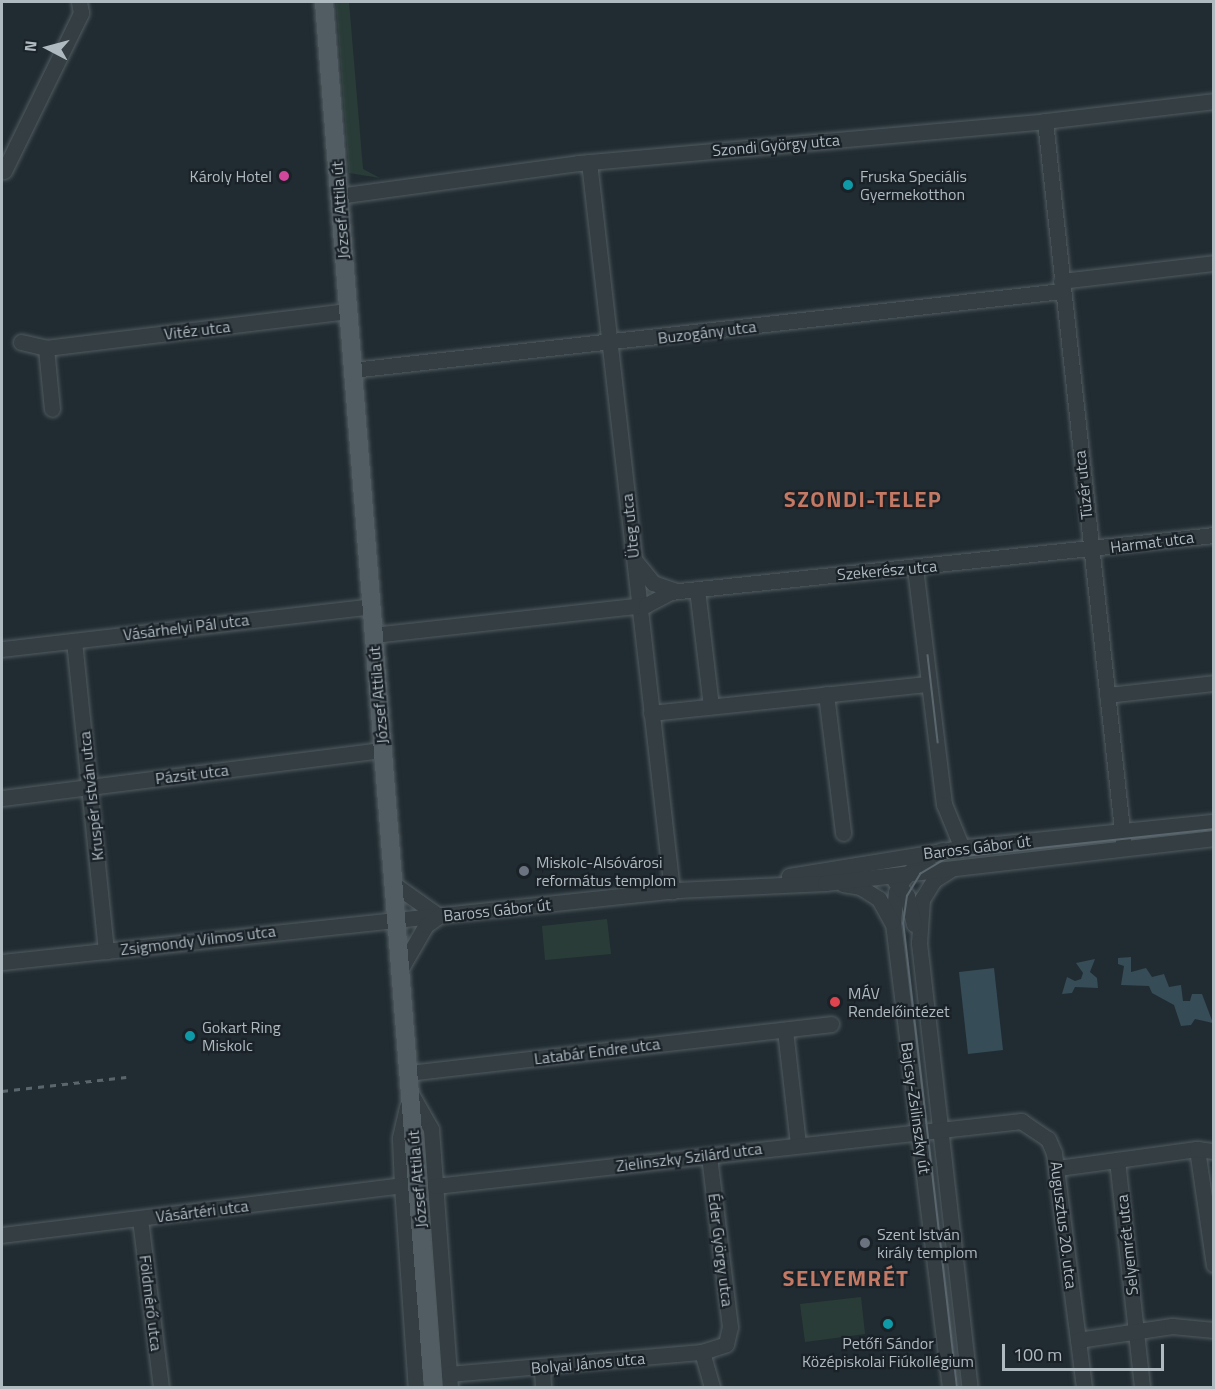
<!DOCTYPE html>
<meta charset="utf-8">
<style>
body{margin:0}
#map{position:relative;width:1215px;height:1389px;overflow:hidden;background:#212c32;font-family:"Titillium Web",sans-serif}
div>[style]{position:absolute}
[style*='--x']{left:calc(var(--x)*1px);top:calc(var(--y)*1px);width:calc(var(--w)*1px);rotate:calc(var(--a)*1deg)}
.green>*{inset:0;background:#2a3c38}
.water>*{inset:0;background:#364c57}
.roads{filter:drop-shadow(0 0 2px #515c61) drop-shadow(0 0 2px #515c61)}
.minor>*{height:15px;margin:-7.5px;padding:0 7.5px;transform-origin:7.5px;border-radius:7.5px;background:#343e43}
.major>*{height:18px;margin:-9px;padding:0 9px;transform-origin:9px;border-radius:9px;background:#525d63}
.tram>*{height:1.5px;margin:-0.75px;padding:0 0.75px;transform-origin:0.75px;border-radius:0.75px;background:#5a666d}
.rail>*{height:3px;margin-top:-1.5px;transform-origin:0;background:repeating-linear-gradient(90deg,#5a666d 0 6px,transparent 0 12px)}
.dots>*{width:16px;height:16px;translate:-50% -50%;box-sizing:border-box;border:3px solid #1a2228;border-radius:50%}
span{translate:-50% -50%;white-space:nowrap;text-align:center;line-height:1.15;-webkit-text-stroke:4.5px #1a2228;paint-order:stroke}
.street-label{font-size:16px;color:#aeb9c0}
.poi-label{font-size:16px;color:#aeb9c0}
.right{translate:-100% -50%;text-align:right}
.left{translate:0 -50%;text-align:left}
.district-label{font-size:22px;color:#c47965;font-weight:700;letter-spacing:1.5px}
.frame{position:absolute;inset:0;border:3px solid #aeb9c0;pointer-events:none}
.north{position:absolute;left:18px;top:18px;width:60px;height:60px;-webkit-text-stroke:4px #1a2228;paint-order:stroke;rotate:276deg;font-size:16px;font-weight:700;line-height:24px;text-align:center;color:#aeb9c0}
.north::after{content:'';display:block;margin:auto;width:21px;height:27px;background:#aeb9c0;clip-path:polygon(50% 0,100% 100%,50% 72%,0 100%)}
.scale{position:absolute;left:1002px;top:1344px;width:162px;height:27px;box-sizing:border-box;border:3px solid #aeb9c0;border-top:0;padding-left:8px;font-size:18px;line-height:21px;white-space:nowrap;color:#aeb9c0;-webkit-text-stroke:4px #1a2228;paint-order:stroke}
</style>
<div id="map">
<div class="green">
<div style="clip-path:polygon(336px 2px,349px 2px,363px 169px,380px 178px,349px 173px)"></div>
<div style="clip-path:polygon(607px 919px,611px 954px,545px 960px,542px 926px)"></div>
<div style="clip-path:polygon(861px 1297px,865px 1334px,805px 1342px,800px 1304px)"></div>
</div>
<div class="water">
<div style="clip-path:polygon(1131px 957px,1131px 972px,1146px 968px,1152px 977px,1164px 974px,1169px 987px,1181px 985px,1183px 1001px,1190px 1001px,1192px 994px,1202px 994px,1213px 1023px,1195px 1019px,1191px 1025px,1181px 1026px,1174px 1005px,1152px 993px,1149px 986px,1121px 985px,1124px 966px,1118px 964px,1118px 958px)"></div>
<div style="clip-path:polygon(1095px 959px,1090px 972px,1097px 978px,1098px 988px,1075px 987px,1072px 993px,1062px 994px,1067px 977px,1075px 981px,1081px 979px,1083px 973px,1076px 963px)"></div>
<div style="clip-path:polygon(994px 968px,1003px 1050px,968px 1054px,959px 972px)"></div>
</div>
<div class="roads">
<div class="minor">
<div style="--x:1045;--y:121;--w:731;--a:83.8"></div>
<div style="--x:589;--y:162;--w:734;--a:83.5"></div>
<div style="--x:4;--y:171;--w:176;--a:-64"></div>
<div style="--x:81;--y:13;--w:11;--a:-100"></div>
<div style="--x:338;--y:196;--w:242;--a:-7.8"></div>
<div style="--x:578;--y:163;--w:469;--a:-5.1"></div>
<div style="--x:1045;--y:121;--w:170;--a:-6.7"></div>
<div style="--x:1061;--y:281;--w:154;--a:-6.7"></div>
<div style="--x:21;--y:342;--w:26;--a:13"></div>
<div style="--x:46;--y:348;--w:304;--a:-7"></div>
<div style="--x:46;--y:348;--w:61;--a:84.4"></div>
<div style="--x:352;--y:370;--w:714;--a:-6.35"></div>
<div style="--x:636;--y:562;--w:27;--a:51"></div>
<div style="--x:653;--y:583;--w:24;--a:19"></div>
<div style="--x:915;--y:568;--w:238;--a:83"></div>
<div style="--x:944;--y:804;--w:48;--a:67.8"></div>
<div style="--x:697;--y:589;--w:118;--a:83.2"></div>
<div style="--x:373;--y:635;--w:275;--a:-6.3"></div>
<div style="--x:646;--y:605;--w:27;--a:-28"></div>
<div style="--x:670;--y:592;--w:547;--a:-5.98"></div>
<div style="--x:74;--y:641;--w:312;--a:84.1"></div>
<div style="--x:2;--y:649;--w:371;--a:-6.6"></div>
<div style="--x:826;--y:694;--w:140;--a:83"></div>
<div style="--x:1107;--y:695;--w:108;--a:-6.4"></div>
<div style="--x:651;--y:713;--w:279;--a:-6"></div>
<div style="--x:2;--y:798;--w:383;--a:-7.2"></div>
<div style="--x:942;--y:850;--w:25;--a:153"></div>
<div style="--x:920;--y:861;--w:25;--a:133"></div>
<div style="--x:903;--y:879;--w:15;--a:118"></div>
<div style="--x:896;--y:892;--w:31;--a:96"></div>
<div style="--x:893;--y:923;--w:468;--a:83"></div>
<div style="--x:950;--y:870;--w:19;--a:148"></div>
<div style="--x:934;--y:880;--w:22;--a:122"></div>
<div style="--x:922;--y:899;--w:44;--a:93.9"></div>
<div style="--x:919;--y:943;--w:448;--a:83.5"></div>
<div style="--x:789;--y:876;--w:179;--a:-9.3"></div>
<div style="--x:966;--y:847;--w:249;--a:-5.8"></div>
<div style="--x:895;--y:881;--w:19;--a:51"></div>
<div style="--x:907;--y:896;--w:29;--a:76"></div>
<div style="--x:392;--y:883;--w:57;--a:35.1"></div>
<div style="--x:843;--y:884;--w:17;--a:10"></div>
<div style="--x:860;--y:887;--w:22;--a:32"></div>
<div style="--x:879;--y:899;--w:26;--a:61"></div>
<div style="--x:2;--y:962;--w:679;--a:-6.09"></div>
<div style="--x:677;--y:890;--w:148;--a:-2.7"></div>
<div style="--x:825;--y:883;--w:392;--a:-6.6"></div>
<div style="--x:400;--y:970;--w:52;--a:-60"></div>
<div style="--x:426;--y:925;--w:16;--a:-35"></div>
<div style="--x:785;--y:1030;--w:115;--a:83.5"></div>
<div style="--x:408;--y:1073;--w:426;--a:-6.6"></div>
<div style="--x:410;--y:1092;--w:43;--a:60.4"></div>
<div style="--x:431;--y:1129;--w:260;--a:85.8"></div>
<div style="--x:407;--y:1107;--w:32;--a:103"></div>
<div style="--x:400;--y:1138;--w:47;--a:87.6"></div>
<div style="--x:402;--y:1185;--w:203;--a:86.1"></div>
<div style="--x:1197;--y:1149;--w:117;--a:81.7"></div>
<div style="--x:1117;--y:1160;--w:229;--a:83.7"></div>
<div style="--x:1058;--y:1168;--w:140;--a:-7.8"></div>
<div style="--x:1197;--y:1149;--w:17;--a:7"></div>
<div style="--x:435;--y:1186;--w:590;--a:-6.33"></div>
<div style="--x:1021;--y:1121;--w:32;--a:34"></div>
<div style="--x:1048;--y:1139;--w:15;--a:67"></div>
<div style="--x:1054;--y:1153;--w:237;--a:82.7"></div>
<div style="--x:140;--y:1219;--w:170;--a:82.9"></div>
<div style="--x:2;--y:1235;--w:403;--a:-7.1"></div>
<div style="--x:1078;--y:1340;--w:95;--a:-8.5"></div>
<div style="--x:1172;--y:1326;--w:42;--a:5.4"></div>
<div style="--x:702;--y:1352;--w:37;--a:74"></div>
<div style="--x:542;--y:1368;--w:20;--a:87"></div>
<div style="--x:449;--y:1374;--w:254;--a:-5"></div>
<div style="--x:702;--y:1352;--w:25;--a:-18"></div>
<div style="--x:726;--y:1344;--w:17;--a:-77"></div>
<div style="--x:730;--y:1327;--w:172;--a:-97"></div>
</div>
<div class="major">
<div style="--x:324;--y:2;--w:1390;--a:85.5"></div>
</div>
</div>
<div class="tram">
<div style="--x:928;--y:655;--w:88;--a:83.4"></div>
<div style="--x:957;--y:1388;--w:467;--a:-96.6"></div>
<div style="--x:903;--y:924;--w:28;--a:-82"></div>
<div style="--x:907;--y:896;--w:26;--a:-59"></div>
<div style="--x:920;--y:874;--w:31;--a:-31"></div>
<div style="--x:947;--y:858;--w:269;--a:-6.2"></div>
</div>
<div class="rail">
<div style="--x:2;--y:1091;--w:125;--a:-6.4"></div>
</div>
<div class="dots">
<div style="left:284px;top:176px;background:#d1479c"></div>
<div style="left:848px;top:185px;background:#0f9aa8"></div>
<div style="left:524px;top:871px;background:#6b7280"></div>
<div style="left:835px;top:1002px;background:#e0444e"></div>
<div style="left:190px;top:1036px;background:#0f9aa8"></div>
<div style="left:865px;top:1243px;background:#6b7280"></div>
<div style="left:888px;top:1324px;background:#0f9aa8"></div>
</div>
<div class="street-label">
<span style="left:776px;top:145px;rotate:-5deg">Szondi György utca</span>
<span style="left:340px;top:210px;rotate:-94deg">József Attila út</span>
<span style="left:197px;top:330px;rotate:-7deg">Vitéz utca</span>
<span style="left:707px;top:332px;rotate:-7deg">Buzogány utca</span>
<span style="left:1083px;top:485px;rotate:-96deg">Tüzér utca</span>
<span style="left:630px;top:526px;rotate:-96deg">Üteg utca</span>
<span style="left:1152px;top:542px;rotate:-7deg">Harmat utca</span>
<span style="left:887px;top:570px;rotate:-5deg">Szekerész utca</span>
<span style="left:186px;top:627px;rotate:-7deg">Vásárhelyi Pál utca</span>
<span style="left:378px;top:695px;rotate:-95deg">József Attila út</span>
<span style="left:192px;top:774px;rotate:-7deg">Pázsit utca</span>
<span style="left:91px;top:796px;rotate:-96deg">Kruspér István utca</span>
<span style="left:977px;top:847px;rotate:-7deg">Baross Gábor út</span>
<span style="left:497px;top:910px;rotate:-6deg">Baross Gábor út</span>
<span style="left:198px;top:940px;rotate:-7deg">Zsigmondy Vilmos utca</span>
<span style="left:597px;top:1051px;rotate:-7deg">Latabár Endre utca</span>
<span style="left:916px;top:1108px;rotate:82deg">Bajcsy-Zsilinszky út</span>
<span style="left:689px;top:1157px;rotate:-7deg">Zielinszky Szilárd utca</span>
<span style="left:417px;top:1179px;rotate:-95deg">József Attila út</span>
<span style="left:202px;top:1211px;rotate:-7deg">Vásártéri utca</span>
<span style="left:1064px;top:1225px;rotate:83deg">Augusztus 20. utca</span>
<span style="left:1127px;top:1245px;rotate:-96deg">Selyemrét utca</span>
<span style="left:721px;top:1250px;rotate:83deg">Éder György utca</span>
<span style="left:151px;top:1303px;rotate:83deg">Földmérő utca</span>
<span style="left:588px;top:1363px;rotate:-5deg">Bolyai János utca</span>
</div>
<div class="poi-label">
<span class="right" style="left:272px;top:176px">Károly Hotel</span>
<span class="left" style="left:860px;top:185px">Fruska Speciális<br>Gyermekotthon</span>
<span class="left" style="left:536px;top:871px">Miskolc-Alsóvárosi<br>református templom</span>
<span class="left" style="left:848px;top:1002px">MÁV<br>Rendelőintézet</span>
<span class="left" style="left:202px;top:1036px">Gokart Ring<br>Miskolc</span>
<span class="left" style="left:877px;top:1243px">Szent István<br>király templom</span>
<span style="left:888px;top:1352px">Petőfi Sándor<br>Középiskolai Fiúkollégium</span>
</div>
<div class="district-label">
<span style="left:863px;top:500px">SZONDI-TELEP</span>
<span style="left:846px;top:1279px">SELYEMRÉT</span>
</div>
<div class="frame"></div>
<div class="north">N</div>
<div class="scale">100 m</div>
</div>
